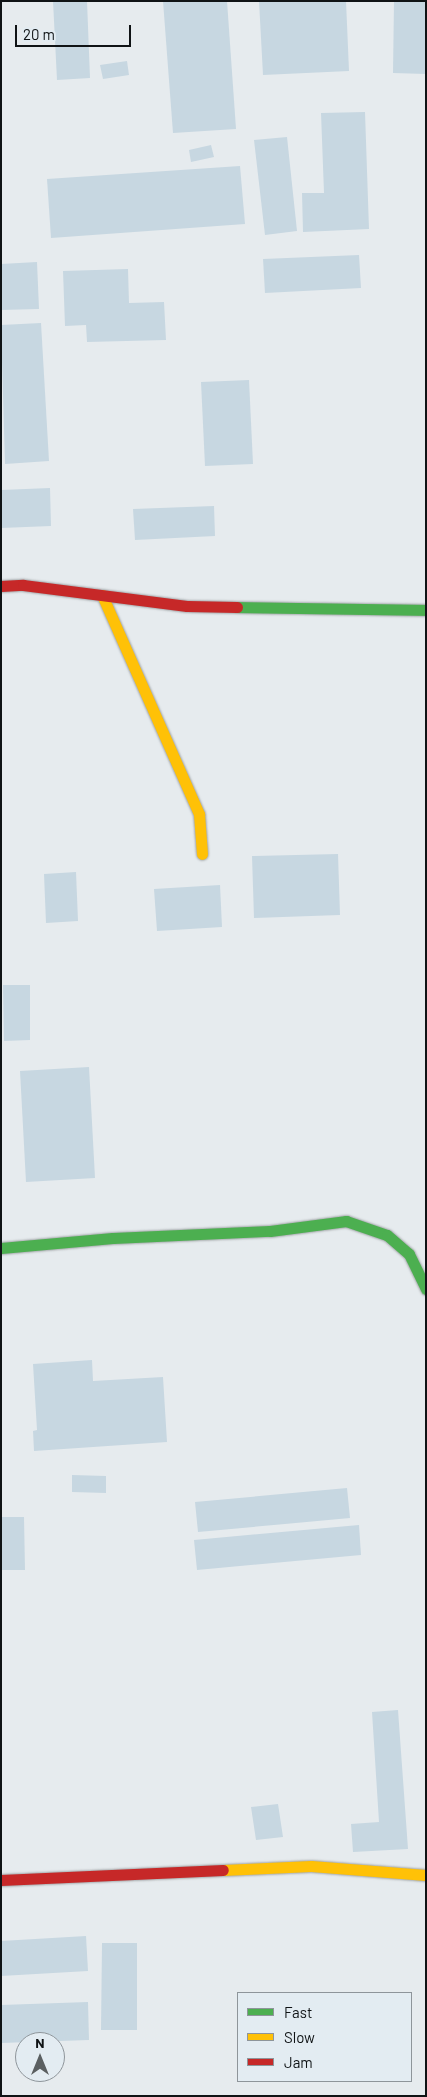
<!DOCTYPE html>
<style>
body{margin:0}
#map{position:relative;width:427px;height:2097px;overflow:hidden;background:#e6ebee;font-family:Barlow,sans-serif}
div>[style]{position:absolute}
[style*='--x']{left:calc(var(--x)*1px);top:calc(var(--y)*1px);width:calc(var(--w)*1px);rotate:calc(var(--a)*1deg)}
.building>*{inset:0;background:#c7d7e1}
.roads{filter:drop-shadow(0 0 1px #a2a6a8) drop-shadow(0 0 1px #a2a6a8)}
.fast>*{height:11px;margin:-5.5px;padding:0 5.5px;transform-origin:5.5px;border-radius:5.5px;background:#4caf50}
.slow>*{height:11px;margin:-5.5px;padding:0 5.5px;transform-origin:5.5px;border-radius:5.5px;background:#ffc107}
.jam>*{height:11px;margin:-5.5px;padding:0 5.5px;transform-origin:5.5px;border-radius:5.5px;background:#c62828}
span{translate:-50% -50%;white-space:nowrap;text-align:center;line-height:1.15;-webkit-text-stroke:4.5px #e3ecf2;paint-order:stroke}
.frame{position:absolute;inset:0;border:2px solid #0f1315;pointer-events:none}
.legend{position:absolute;left:237px;top:1992px;width:175px;height:90px;box-sizing:border-box;background:#e3ecf2;border:1px solid #8e959a;margin:0;padding:6px 9px;list-style:none;font-size:15px;color:#0f1315}
.legend li{display:flex;align-items:center;gap:10px;height:25px}
.legend b{width:25px;border:1px solid #8e959a}
.north{position:absolute;left:15px;top:2032px;width:50px;height:50px;box-sizing:border-box;background:#e3ecf2;border:1px solid #8e959a;border-radius:50%;rotate:0deg;font-size:14px;font-weight:700;line-height:20px;text-align:center;color:#0f1315}
.north::after{content:'';display:block;margin:auto;width:18px;height:22px;background:#5a5f61;clip-path:polygon(50% 0,100% 100%,50% 72%,0 100%)}
.scale{position:absolute;left:15px;top:25px;width:116px;height:22px;box-sizing:border-box;border:2px solid #0f1315;border-top:0;padding-left:6px;font-size:15px;line-height:18px;white-space:nowrap;color:#0f1315;-webkit-text-stroke:4px #e3ecf2;paint-order:stroke}
</style>
<div id="map">
<div class="building">
<div style="clip-path:polygon(53px 1px,87px 1px,90px 78px,57px 80px)"></div>
<div style="clip-path:polygon(163px 1px,227px 1px,236px 129px,173px 133px)"></div>
<div style="clip-path:polygon(259px 1px,346px 1px,349px 71px,263px 75px)"></div>
<div style="clip-path:polygon(394px 1px,426px 1px,426px 74px,393px 73px)"></div>
<div style="clip-path:polygon(127px 61px,129px 75px,103px 79px,100px 65px)"></div>
<div style="clip-path:polygon(365px 112px,369px 229px,303px 232px,302px 193px,324px 193px,321px 113px)"></div>
<div style="clip-path:polygon(287px 137px,297px 231px,265px 235px,254px 140px)"></div>
<div style="clip-path:polygon(211px 145px,214px 157px,191px 162px,189px 150px)"></div>
<div style="clip-path:polygon(240px 166px,245px 224px,51px 238px,47px 179px)"></div>
<div style="clip-path:polygon(359px 255px,361px 288px,265px 293px,263px 259px)"></div>
<div style="clip-path:polygon(37px 262px,39px 309px,1px 310px,1px 264px)"></div>
<div style="clip-path:polygon(128px 269px,129px 303px,164px 302px,166px 340px,87px 342px,86px 325px,65px 326px,63px 271px)"></div>
<div style="clip-path:polygon(41px 323px,49px 461px,5px 464px,1px 325px)"></div>
<div style="clip-path:polygon(249px 380px,253px 464px,205px 466px,201px 382px)"></div>
<div style="clip-path:polygon(50px 488px,51px 526px,1px 528px,1px 490px)"></div>
<div style="clip-path:polygon(214px 506px,215px 536px,135px 540px,133px 509px)"></div>
<div style="clip-path:polygon(338px 854px,340px 915px,254px 918px,252px 856px)"></div>
<div style="clip-path:polygon(76px 872px,78px 921px,46px 923px,44px 874px)"></div>
<div style="clip-path:polygon(220px 885px,222px 927px,157px 931px,154px 889px)"></div>
<div style="clip-path:polygon(3px 985px,30px 985px,30px 1040px,4px 1041px)"></div>
<div style="clip-path:polygon(89px 1067px,95px 1178px,26px 1182px,20px 1071px)"></div>
<div style="clip-path:polygon(92px 1360px,93px 1381px,163px 1377px,167px 1442px,34px 1451px,33px 1431px,37px 1430px,33px 1364px)"></div>
<div style="clip-path:polygon(72px 1475px,106px 1476px,106px 1493px,72px 1492px)"></div>
<div style="clip-path:polygon(347px 1488px,350px 1518px,198px 1532px,195px 1502px)"></div>
<div style="clip-path:polygon(1px 1517px,24px 1517px,25px 1570px,1px 1570px)"></div>
<div style="clip-path:polygon(359px 1525px,361px 1555px,197px 1570px,194px 1540px)"></div>
<div style="clip-path:polygon(398px 1710px,408px 1849px,353px 1852px,351px 1824px,379px 1822px,372px 1712px)"></div>
<div style="clip-path:polygon(278px 1804px,283px 1837px,256px 1840px,251px 1807px)"></div>
<div style="clip-path:polygon(86px 1936px,88px 1971px,1px 1976px,1px 1941px)"></div>
<div style="clip-path:polygon(102px 1943px,137px 1943px,137px 2030px,101px 2030px)"></div>
<div style="clip-path:polygon(88px 2002px,89px 2040px,1px 2043px,1px 2005px)"></div>
</div>
<div class="roads">
<div class="fast">
<div style="--x:237;--y:607;--w:189;--a:0.9"></div>
<div style="--x:1;--y:1248;--w:112;--a:-5.1"></div>
<div style="--x:113;--y:1238;--w:157;--a:-2.6"></div>
<div style="--x:270;--y:1231;--w:77;--a:-7.5"></div>
<div style="--x:346;--y:1221;--w:43;--a:18.9"></div>
<div style="--x:387;--y:1235;--w:29;--a:41"></div>
<div style="--x:409;--y:1254;--w:39;--a:64"></div>
</div>
<div class="slow">
<div style="--x:102;--y:595;--w:240;--a:66.1"></div>
<div style="--x:199;--y:814;--w:40;--a:85.7"></div>
<div style="--x:223;--y:1870;--w:88;--a:-2.6"></div>
<div style="--x:311;--y:1866;--w:115;--a:4.5"></div>
</div>
<div class="jam">
<div style="--x:1;--y:586;--w:22;--a:-3"></div>
<div style="--x:23;--y:585;--w:165;--a:7.3"></div>
<div style="--x:187;--y:606;--w:50;--a:1.1"></div>
<div style="--x:1;--y:1880;--w:222;--a:-2.6"></div>
</div>
</div>
<div class="frame"></div>
<ul class="legend">
<li><b style="height:6px;background:#4caf50"></b>Fast</li>
<li><b style="height:6px;background:#ffc107"></b>Slow</li>
<li><b style="height:6px;background:#c62828"></b>Jam</li>
</ul>
<div class="north">N</div>
<div class="scale">20 m</div>
</div>
